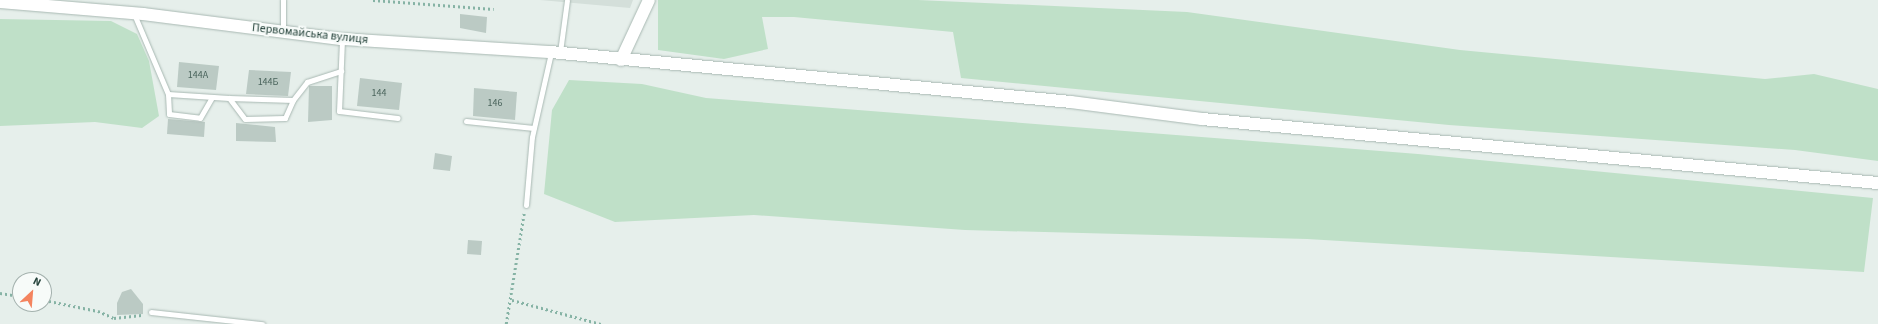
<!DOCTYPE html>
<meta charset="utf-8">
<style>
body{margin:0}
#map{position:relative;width:1878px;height:324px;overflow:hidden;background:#e6efeb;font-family:"Source Sans 3",sans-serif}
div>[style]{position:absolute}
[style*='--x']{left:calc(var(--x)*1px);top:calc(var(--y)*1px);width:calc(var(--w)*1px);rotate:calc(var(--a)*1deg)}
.built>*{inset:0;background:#d4dfda}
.green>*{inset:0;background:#bfe0c8}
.building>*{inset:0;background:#bbcac4}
.path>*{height:2.5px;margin-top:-1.25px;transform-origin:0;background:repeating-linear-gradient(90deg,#86b3a5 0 2px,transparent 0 5px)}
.roads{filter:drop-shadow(0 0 1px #a8b8b2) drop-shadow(0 0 1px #a8b8b2)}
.service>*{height:5px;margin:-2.5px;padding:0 2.5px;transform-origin:2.5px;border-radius:2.5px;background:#fff}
.tertiary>*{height:12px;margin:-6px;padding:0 6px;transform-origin:6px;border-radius:6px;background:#fff}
span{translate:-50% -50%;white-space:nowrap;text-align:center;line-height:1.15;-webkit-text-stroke:4px #f7fbf9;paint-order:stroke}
.number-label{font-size:10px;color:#4a645c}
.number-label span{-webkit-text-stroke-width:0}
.street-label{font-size:12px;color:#24423a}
.north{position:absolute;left:12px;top:272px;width:40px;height:40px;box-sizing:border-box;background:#f7fbf9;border:1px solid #a3b1ad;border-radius:50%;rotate:26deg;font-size:11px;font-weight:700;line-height:16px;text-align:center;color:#24423a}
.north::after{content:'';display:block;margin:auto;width:14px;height:18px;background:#f4845f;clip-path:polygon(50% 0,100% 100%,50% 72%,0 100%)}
</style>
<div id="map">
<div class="built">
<div style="clip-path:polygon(540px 0,633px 0,630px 8px)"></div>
</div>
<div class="green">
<div style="clip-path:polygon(658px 0,918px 0,1187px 12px,1460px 50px,1765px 79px,1814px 74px,1878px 89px,1878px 161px,1795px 150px,1449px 125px,961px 78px,953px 32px,794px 17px,762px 17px,768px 49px,724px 59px,658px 50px)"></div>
<div style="clip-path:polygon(0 19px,111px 21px,137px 34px,149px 61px,159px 116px,142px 128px,95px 122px,0 126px)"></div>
<div style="clip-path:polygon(569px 80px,642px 84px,706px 98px,1418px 154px,1873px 198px,1864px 272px,1307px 239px,965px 230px,754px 215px,615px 222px,544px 194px,552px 110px)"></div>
</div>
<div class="building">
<div style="clip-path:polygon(460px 14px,487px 17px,486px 33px,460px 28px)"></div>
<div style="clip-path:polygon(179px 62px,219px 66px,216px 90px,177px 87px)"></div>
<div style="clip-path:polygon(249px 70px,291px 72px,288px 96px,246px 94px)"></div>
<div style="clip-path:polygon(360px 78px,402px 83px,399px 110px,357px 106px)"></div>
<div style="clip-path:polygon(309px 86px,332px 86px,332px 120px,308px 122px)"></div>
<div style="clip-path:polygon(474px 88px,517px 92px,515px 120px,473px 116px)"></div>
<div style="clip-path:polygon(168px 119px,205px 122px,204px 137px,167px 134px)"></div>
<div style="clip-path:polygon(236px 123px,275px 127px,276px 142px,236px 141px)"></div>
<div style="clip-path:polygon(435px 153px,452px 156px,450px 171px,433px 169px)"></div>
<div style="clip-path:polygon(468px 240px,482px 241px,481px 255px,467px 254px)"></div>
<div style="clip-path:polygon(131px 289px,143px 304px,143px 314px,117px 315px,117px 303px,122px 292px)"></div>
</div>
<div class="path">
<div style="--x:373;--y:0;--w:121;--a:4.3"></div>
<div style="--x:0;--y:293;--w:20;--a:9"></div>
<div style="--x:44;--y:300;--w:55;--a:11.5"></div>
<div style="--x:98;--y:311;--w:17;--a:24"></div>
<div style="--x:114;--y:318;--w:30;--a:-6"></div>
<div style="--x:512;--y:300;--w:92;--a:15.1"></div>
<div style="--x:506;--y:324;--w:112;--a:-80.8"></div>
</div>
<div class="roads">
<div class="service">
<div style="--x:283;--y:0;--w:31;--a:90"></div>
<div style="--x:134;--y:14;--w:87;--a:67"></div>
<div style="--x:168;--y:94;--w:61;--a:3.8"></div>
<div style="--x:229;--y:98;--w:26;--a:53"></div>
<div style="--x:245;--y:119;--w:40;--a:-1.4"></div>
<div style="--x:285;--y:118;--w:20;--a:-66"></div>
<div style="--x:293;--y:100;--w:23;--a:-52"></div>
<div style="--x:307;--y:82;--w:36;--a:-18"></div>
<div style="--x:342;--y:40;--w:71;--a:92.4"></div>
<div style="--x:339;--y:111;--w:59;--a:6.8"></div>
<div style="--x:560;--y:52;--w:52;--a:-82.3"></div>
<div style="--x:168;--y:94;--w:20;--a:87"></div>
<div style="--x:169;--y:114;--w:31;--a:7"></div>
<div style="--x:200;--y:118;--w:24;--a:-60"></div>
<div style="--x:229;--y:98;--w:64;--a:1.8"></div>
<div style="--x:466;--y:121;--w:68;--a:5.9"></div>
<div style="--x:526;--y:205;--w:68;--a:-85"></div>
<div style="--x:532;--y:137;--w:86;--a:-77.3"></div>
<div style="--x:151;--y:312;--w:112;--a:6.2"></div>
</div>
<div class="tertiary">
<div style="--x:0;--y:2;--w:144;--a:4.8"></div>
<div style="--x:143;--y:14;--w:201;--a:7.2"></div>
<div style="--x:342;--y:39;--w:209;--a:3.6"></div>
<div style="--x:551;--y:52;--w:522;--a:5.49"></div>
<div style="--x:1071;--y:102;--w:132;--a:7.4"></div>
<div style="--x:1202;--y:119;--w:679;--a:5.41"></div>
<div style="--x:621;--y:60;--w:66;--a:-65"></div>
</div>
</div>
<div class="number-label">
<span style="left:198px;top:76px">144А</span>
<span style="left:268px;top:83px">144Б</span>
<span style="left:379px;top:94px">144</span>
<span style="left:495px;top:104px">146</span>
</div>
<div class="street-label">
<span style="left:310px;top:34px;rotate:6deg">Первомайська вулиця</span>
</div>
<div class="north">N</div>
</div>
